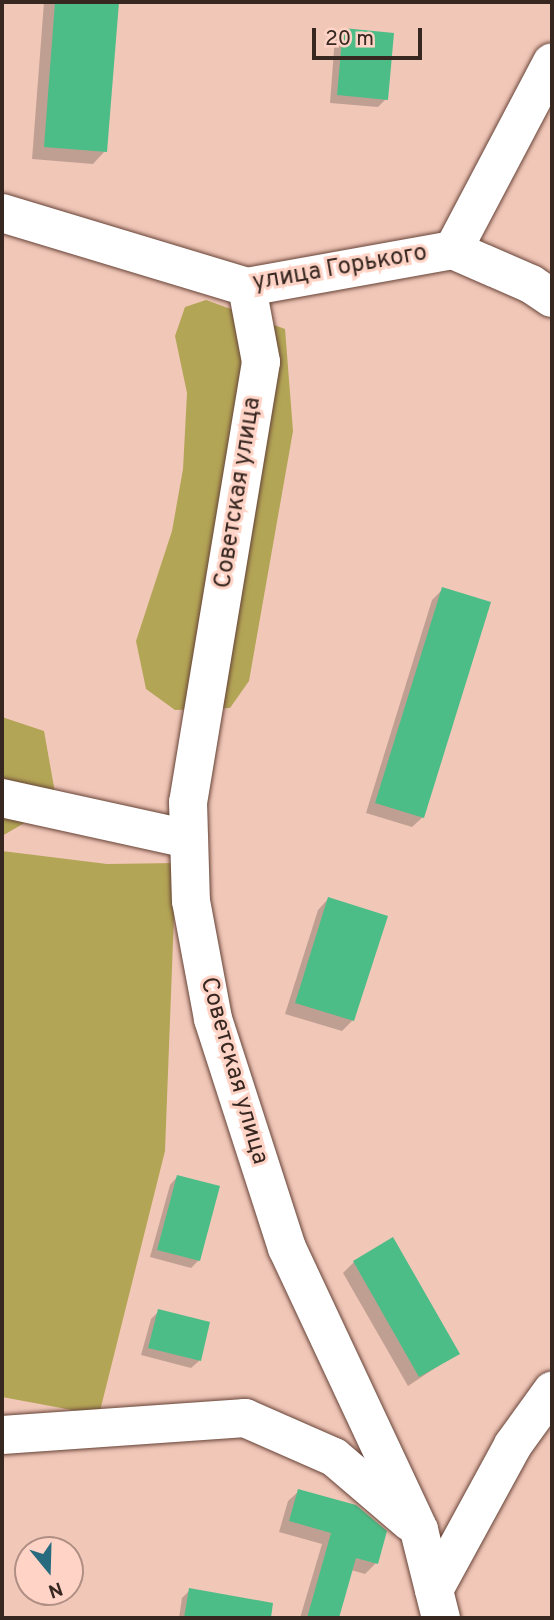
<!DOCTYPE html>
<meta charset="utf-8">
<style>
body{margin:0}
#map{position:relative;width:554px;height:1620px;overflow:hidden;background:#f1c7b8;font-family:Overpass,sans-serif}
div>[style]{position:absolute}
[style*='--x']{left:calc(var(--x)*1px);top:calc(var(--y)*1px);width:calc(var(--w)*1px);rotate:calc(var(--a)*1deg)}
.green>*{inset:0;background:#b3a556}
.shadow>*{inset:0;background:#0003}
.building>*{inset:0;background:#4dbd88}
.roads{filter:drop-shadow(0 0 2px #664337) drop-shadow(0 0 2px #664337)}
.minor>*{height:38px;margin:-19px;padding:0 19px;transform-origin:19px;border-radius:19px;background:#fff}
span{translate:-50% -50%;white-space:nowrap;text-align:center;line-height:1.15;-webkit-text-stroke:6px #ffd3c5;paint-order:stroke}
.street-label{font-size:24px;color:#372721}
.frame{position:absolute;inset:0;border:4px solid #372721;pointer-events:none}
.north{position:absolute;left:14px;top:1536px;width:70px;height:70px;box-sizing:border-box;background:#ffd3c5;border:2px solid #af8e83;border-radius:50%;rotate:161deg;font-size:19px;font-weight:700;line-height:28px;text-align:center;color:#372721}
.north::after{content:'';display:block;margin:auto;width:24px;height:32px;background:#296b7e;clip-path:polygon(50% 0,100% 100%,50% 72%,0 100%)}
.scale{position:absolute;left:312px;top:28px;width:110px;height:32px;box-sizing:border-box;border:4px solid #372721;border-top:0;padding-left:9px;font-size:21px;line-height:24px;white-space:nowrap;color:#372721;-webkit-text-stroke:5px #ffd3c5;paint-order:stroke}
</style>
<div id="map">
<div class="green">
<div style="clip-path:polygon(206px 300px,285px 329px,293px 431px,249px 681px,230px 708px,175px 710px,146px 689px,136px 641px,172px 531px,183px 469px,187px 393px,175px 336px,185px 307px)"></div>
<div style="clip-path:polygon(2px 717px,44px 731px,57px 804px,2px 836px)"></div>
<div style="clip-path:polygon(2px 851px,107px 864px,176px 863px,165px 1151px,99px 1415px,2px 1397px)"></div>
</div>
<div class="shadow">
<div style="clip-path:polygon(44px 2px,117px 2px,105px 151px,93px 164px,32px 159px)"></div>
<div style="clip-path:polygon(343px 29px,386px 99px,378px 107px,330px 103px,335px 37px)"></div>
<div style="clip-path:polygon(443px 589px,423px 817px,412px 827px,366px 813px,432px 600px)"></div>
<div style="clip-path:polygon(328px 899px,353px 1020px,342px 1031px,285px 1014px,318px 910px)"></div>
<div style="clip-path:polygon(177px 1177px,199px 1260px,191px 1268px,150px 1257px,170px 1185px)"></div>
<div style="clip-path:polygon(354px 1262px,458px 1353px,408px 1386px,343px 1273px)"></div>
<div style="clip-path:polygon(159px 1311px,208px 1324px,199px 1361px,191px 1368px,141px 1355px,151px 1319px)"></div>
<div style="clip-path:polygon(299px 1491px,376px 1563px,365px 1574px,351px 1570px,337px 1618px,300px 1618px,322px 1544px,279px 1532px,288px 1501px)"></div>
<div style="clip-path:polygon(190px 1590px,230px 1597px,226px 1618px,179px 1618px,182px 1598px)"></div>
</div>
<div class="building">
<div style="clip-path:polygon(55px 2px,119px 2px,107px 152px,44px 147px)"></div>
<div style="clip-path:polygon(343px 28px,394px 33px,388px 100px,337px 95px)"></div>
<div style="clip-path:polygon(442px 587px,491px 602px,424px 818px,375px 803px)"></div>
<div style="clip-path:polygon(328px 897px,388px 916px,354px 1021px,295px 1003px)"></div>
<div style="clip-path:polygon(177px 1175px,220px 1186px,200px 1261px,157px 1250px)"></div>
<div style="clip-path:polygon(393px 1237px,460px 1354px,419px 1377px,353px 1261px)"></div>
<div style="clip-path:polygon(158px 1309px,210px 1322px,201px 1361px,148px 1348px)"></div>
<div style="clip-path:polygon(298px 1489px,356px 1505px,387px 1531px,378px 1564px,356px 1558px,339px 1618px,307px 1618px,331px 1533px,289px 1521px)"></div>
<div style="clip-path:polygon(189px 1588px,273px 1603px,271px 1618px,184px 1618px)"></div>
</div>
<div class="roads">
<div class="minor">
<div style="--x:2;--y:213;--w:256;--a:16.8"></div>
<div style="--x:247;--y:287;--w:209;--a:-10.2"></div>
<div style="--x:453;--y:250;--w:85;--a:23.6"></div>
<div style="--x:531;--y:284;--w:25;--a:34"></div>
<div style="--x:453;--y:250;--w:212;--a:-62.2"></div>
<div style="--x:247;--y:287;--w:76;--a:79.4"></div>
<div style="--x:261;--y:362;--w:446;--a:99.4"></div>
<div style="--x:188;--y:802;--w:99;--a:88.3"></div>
<div style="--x:191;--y:901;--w:120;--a:79.4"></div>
<div style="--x:213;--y:1019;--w:241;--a:72.1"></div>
<div style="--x:287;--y:1248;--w:311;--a:64.9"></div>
<div style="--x:419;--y:1530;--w:91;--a:76"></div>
<div style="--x:2;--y:798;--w:191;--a:12.4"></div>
<div style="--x:2;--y:1435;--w:244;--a:-4"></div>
<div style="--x:245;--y:1418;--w:97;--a:23.7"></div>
<div style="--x:334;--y:1457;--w:100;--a:40.5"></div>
<div style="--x:434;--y:1590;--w:165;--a:-61.4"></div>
<div style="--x:513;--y:1445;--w:67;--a:-54.2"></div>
</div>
</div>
<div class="street-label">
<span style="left:340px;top:269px;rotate:-10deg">улица Горького</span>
<span style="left:239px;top:493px;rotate:-81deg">Советская улица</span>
<span style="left:233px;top:1071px;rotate:74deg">Советская улица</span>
</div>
<div class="frame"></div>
<div class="north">N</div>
<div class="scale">20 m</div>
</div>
